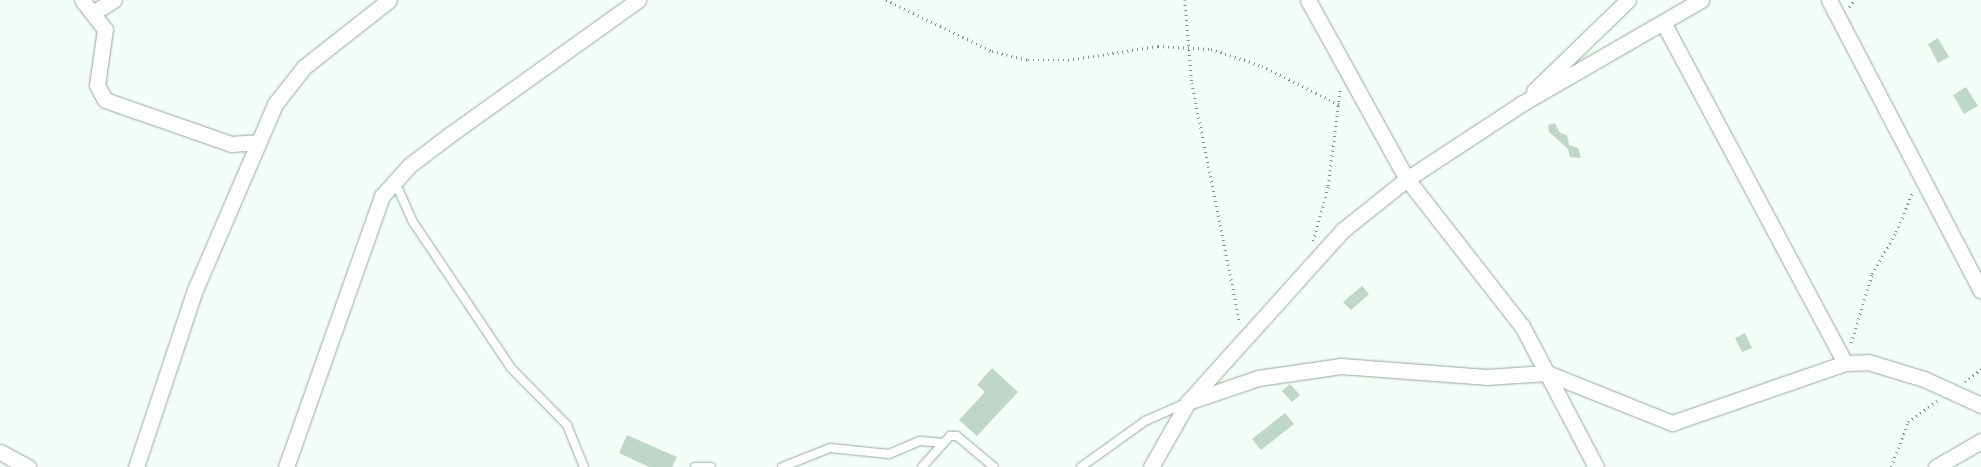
<!DOCTYPE html>
<style>
body{margin:0}
#map{position:relative;width:1981px;height:467px;overflow:hidden;background:#f4fef8;font-family:Barlow,sans-serif}
div>[style]{position:absolute}
[style*='--x']{left:calc(var(--x)*1px);top:calc(var(--y)*1px);width:calc(var(--w)*1px);rotate:calc(var(--a)*1deg)}
.building>*{inset:0;background:#bfd7c9}
.path>*{height:2.5px;margin-top:-1.25px;transform-origin:0;background:repeating-linear-gradient(90deg,#86908a 0 1px,transparent 0 5px)}
.roads{filter:drop-shadow(0 0 1px #93aa9c) drop-shadow(0 0 1px #93aa9c)}
.lane>*{height:8px;margin:-4px;padding:0 4px;transform-origin:4px;border-radius:4px;background:#fff}
.street>*{height:15px;margin:-7.5px;padding:0 7.5px;transform-origin:7.5px;border-radius:7.5px;background:#fff}
span{translate:-50% -50%;white-space:nowrap;text-align:center;line-height:1.15;-webkit-text-stroke:4.5px #f4fef8;paint-order:stroke}
</style>
<div id="map">
<div class="building">
<div style="clip-path:polygon(1938px 38px,1949px 57px,1938px 63px,1928px 44px)"></div>
<div style="clip-path:polygon(1966px 87px,1978px 106px,1964px 114px,1953px 95px)"></div>
<div style="clip-path:polygon(1555px 123px,1560px 133px,1567px 135px,1569px 145px,1578px 148px,1581px 158px,1570px 157px,1568px 149px,1549px 132px,1548px 125px)"></div>
<div style="clip-path:polygon(1362px 286px,1369px 294px,1351px 310px,1343px 302px)"></div>
<div style="clip-path:polygon(1745px 333px,1752px 348px,1742px 352px,1735px 338px)"></div>
<div style="clip-path:polygon(992px 368px,1018px 392px,977px 436px,959px 420px,985px 392px,977px 385px)"></div>
<div style="clip-path:polygon(1290px 384px,1300px 395px,1292px 402px,1282px 391px)"></div>
<div style="clip-path:polygon(1285px 413px,1294px 424px,1261px 450px,1252px 439px)"></div>
<div style="clip-path:polygon(627px 435px,677px 457px,672px 467px,649px 467px,619px 453px)"></div>
</div>
<div class="path">
<div style="--x:886;--y:0;--w:118;--a:25.7"></div>
<div style="--x:992;--y:51;--w:37;--a:14"></div>
<div style="--x:1028;--y:60;--w:40;--a:0"></div>
<div style="--x:1068;--y:60;--w:91;--a:-8.8"></div>
<div style="--x:1158;--y:46;--w:53;--a:3.2"></div>
<div style="--x:1211;--y:49;--w:54;--a:18.4"></div>
<div style="--x:1262;--y:66;--w:87;--a:26.6"></div>
<div style="--x:1185;--y:0;--w:83;--a:85.2"></div>
<div style="--x:1192;--y:83;--w:245;--a:78.7"></div>
<div style="--x:1849;--y:7;--w:9;--a:-54"></div>
<div style="--x:1313;--y:241;--w:57;--a:-74.7"></div>
<div style="--x:1328;--y:186;--w:97;--a:-82.9"></div>
<div style="--x:1851;--y:343;--w:72;--a:-73.1"></div>
<div style="--x:1872;--y:274;--w:48;--a:-60.3"></div>
<div style="--x:1896;--y:232;--w:44;--a:-67.5"></div>
<div style="--x:1965;--y:382;--w:21;--a:-39"></div>
<div style="--x:1891;--y:467;--w:48;--a:-69.3"></div>
<div style="--x:1908;--y:422;--w:36;--a:-36"></div>
</div>
<div class="roads">
<div class="lane">
<div style="--x:395;--y:182;--w:44;--a:65.8"></div>
<div style="--x:413;--y:222;--w:176;--a:56.1"></div>
<div style="--x:511;--y:368;--w:80;--a:45.5"></div>
<div style="--x:567;--y:425;--w:45;--a:68"></div>
<div style="--x:695;--y:467;--w:16;--a:0"></div>
<div style="--x:782;--y:467;--w:52;--a:-21.6"></div>
<div style="--x:830;--y:448;--w:59;--a:5.8"></div>
<div style="--x:889;--y:454;--w:34;--a:-23"></div>
<div style="--x:920;--y:441;--w:23;--a:5"></div>
<div style="--x:922;--y:467;--w:42;--a:-47.9"></div>
<div style="--x:950;--y:436;--w:7;--a:0"></div>
<div style="--x:957;--y:436;--w:48;--a:40"></div>
<div style="--x:1081;--y:467;--w:79;--a:-35.7"></div>
<div style="--x:1145;--y:421;--w:45;--a:-23.7"></div>
</div>
<div class="street">
<div style="--x:82;--y:0;--w:37;--a:52"></div>
<div style="--x:105;--y:29;--w:57;--a:98.1"></div>
<div style="--x:97;--y:85;--w:17;--a:62"></div>
<div style="--x:105;--y:100;--w:133;--a:19.2"></div>
<div style="--x:231;--y:144;--w:26;--a:-4"></div>
<div style="--x:1308;--y:0;--w:205;--a:61.1"></div>
<div style="--x:1407;--y:179;--w:187;--a:52"></div>
<div style="--x:1522;--y:326;--w:159;--a:62.3"></div>
<div style="--x:1829;--y:0;--w:328;--a:62.4"></div>
<div style="--x:94;--y:12;--w:23;--a:-31"></div>
<div style="--x:1664;--y:24;--w:384;--a:61.9"></div>
<div style="--x:1534;--y:91;--w:131;--a:-44.1"></div>
<div style="--x:1188;--y:402;--w:74;--a:-18.9"></div>
<div style="--x:1258;--y:378;--w:84;--a:-8.2"></div>
<div style="--x:1341;--y:366;--w:145;--a:4.3"></div>
<div style="--x:1486;--y:377;--w:61;--a:-3.8"></div>
<div style="--x:1547;--y:373;--w:135;--a:21.8"></div>
<div style="--x:1672;--y:423;--w:183;--a:-19.1"></div>
<div style="--x:1845;--y:363;--w:23;--a:-2"></div>
<div style="--x:1868;--y:362;--w:59;--a:16.9"></div>
<div style="--x:1924;--y:379;--w:63;--a:24.5"></div>
<div style="--x:0;--y:452;--w:32;--a:28"></div>
<div style="--x:136;--y:467;--w:187;--a:-71.6"></div>
<div style="--x:195;--y:290;--w:202;--a:-66.7"></div>
<div style="--x:275;--y:104;--w:47;--a:-51.9"></div>
<div style="--x:304;--y:67;--w:108;--a:-38.2"></div>
<div style="--x:286;--y:467;--w:288;--a:-70.5"></div>
<div style="--x:382;--y:196;--w:42;--a:-47.9"></div>
<div style="--x:410;--y:165;--w:48;--a:-37.3"></div>
<div style="--x:448;--y:136;--w:234;--a:-35.6"></div>
<div style="--x:1151;--y:467;--w:75;--a:-60.4"></div>
<div style="--x:1188;--y:402;--w:232;--a:-48"></div>
<div style="--x:1343;--y:230;--w:82;--a:-38.6"></div>
<div style="--x:1407;--y:179;--w:136;--a:-33.3"></div>
<div style="--x:1521;--y:104;--w:208;--a:-30"></div>
<div style="--x:1936;--y:467;--w:52;--a:-30"></div>
</div>
</div>
</div>
